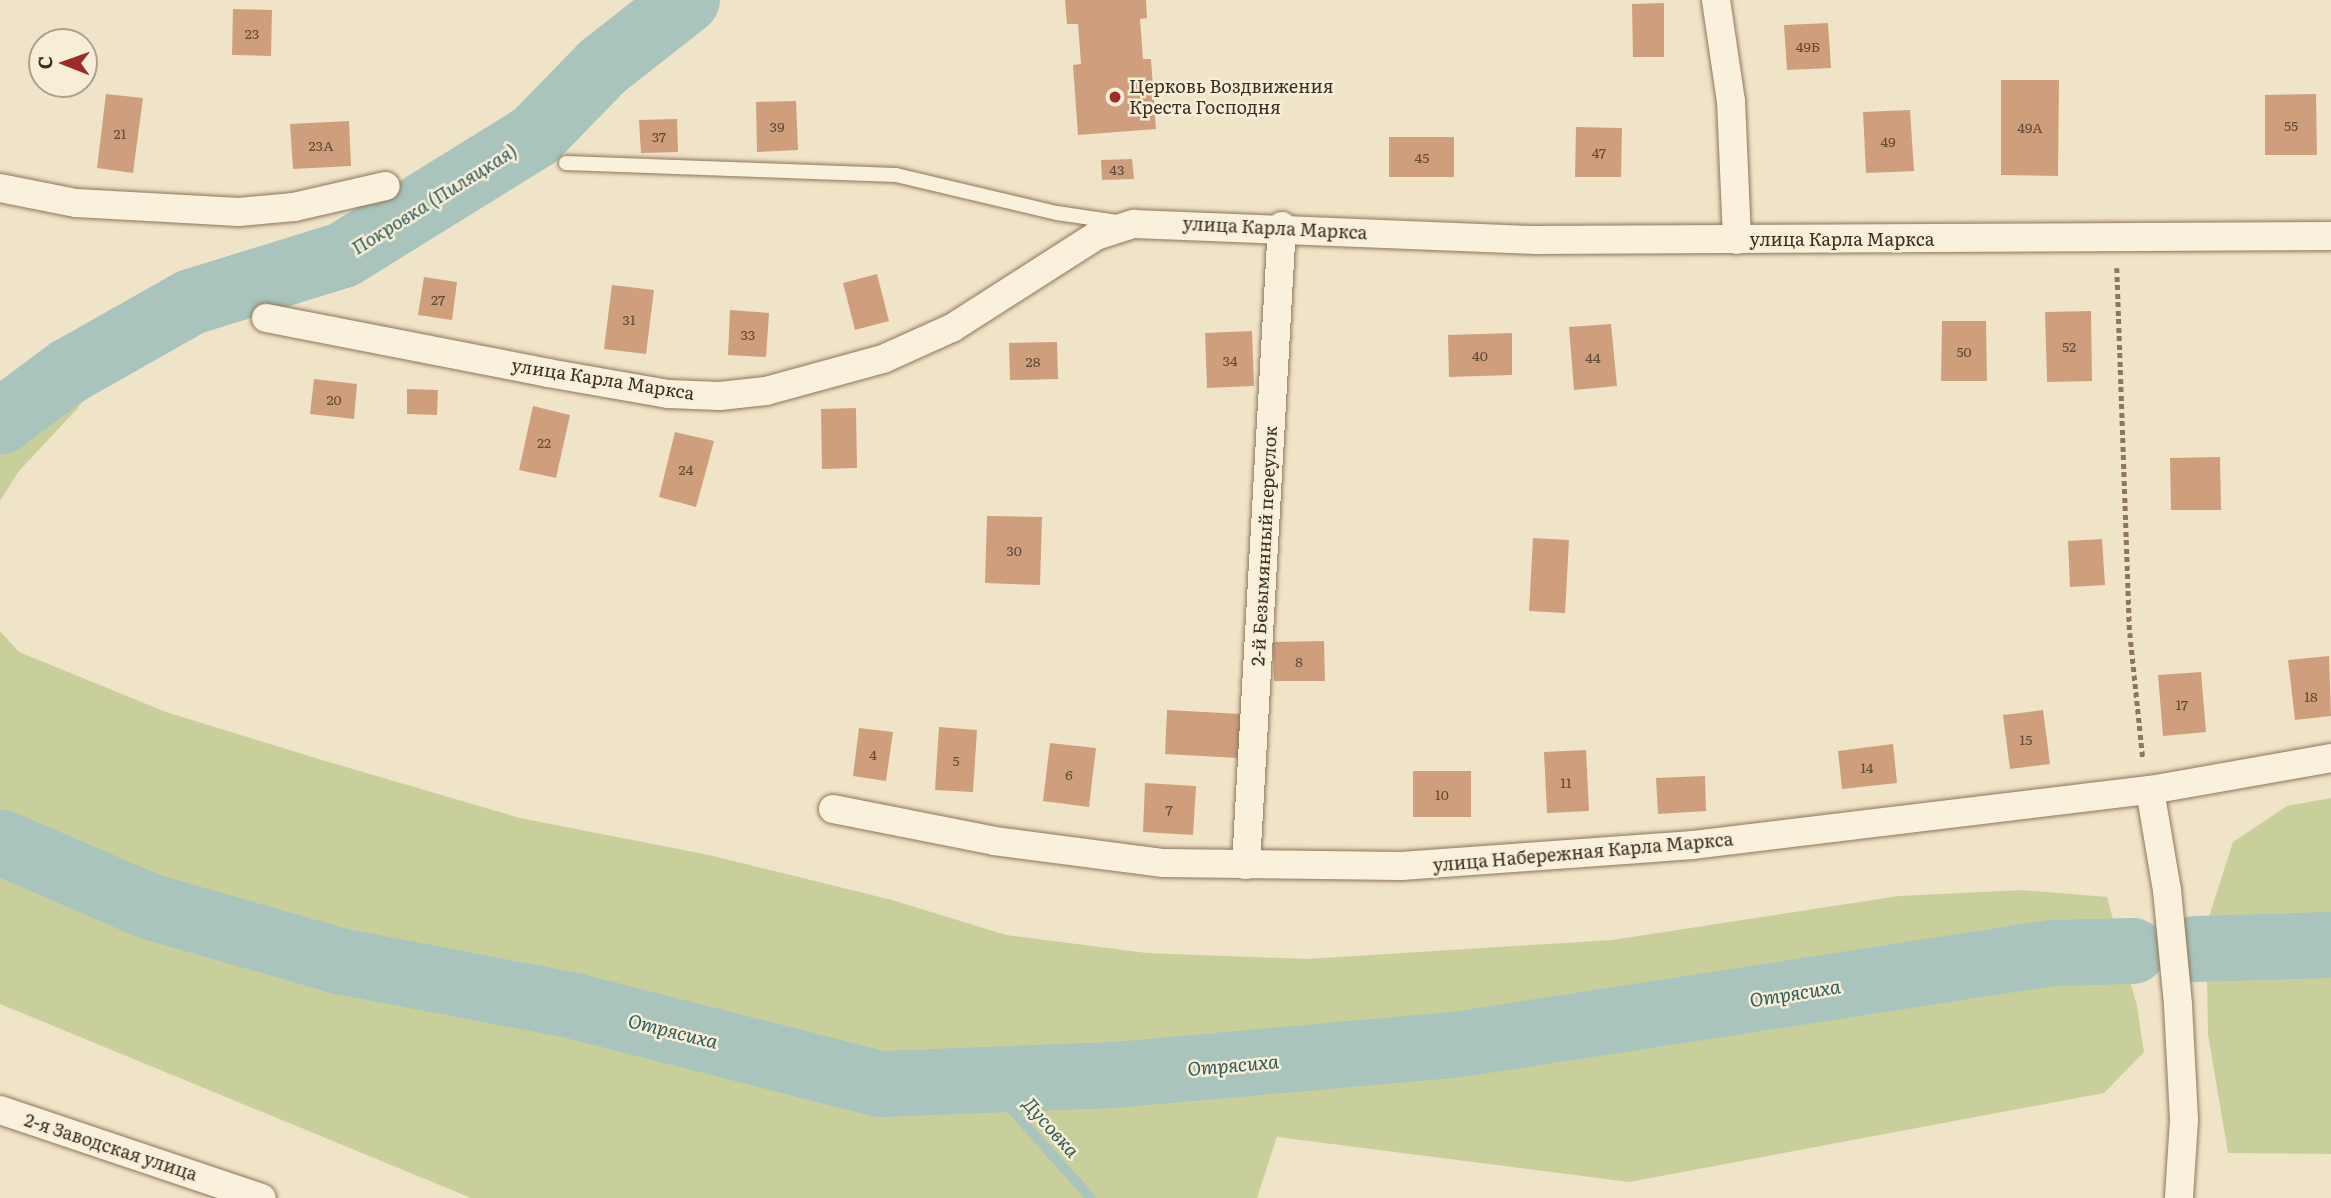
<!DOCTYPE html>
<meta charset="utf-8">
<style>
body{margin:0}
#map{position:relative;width:2331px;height:1198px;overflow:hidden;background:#f0e4c8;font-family:Literata,serif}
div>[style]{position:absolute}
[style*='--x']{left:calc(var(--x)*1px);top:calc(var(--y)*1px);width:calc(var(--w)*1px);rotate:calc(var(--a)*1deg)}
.green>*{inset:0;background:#c9cf9b}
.stream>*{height:10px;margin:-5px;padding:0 5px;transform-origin:5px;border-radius:5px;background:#a9c4bc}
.river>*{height:66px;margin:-33px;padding:0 33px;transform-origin:33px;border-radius:33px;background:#a9c4bc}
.building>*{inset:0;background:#cf9f7d}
.path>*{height:4.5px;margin-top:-2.25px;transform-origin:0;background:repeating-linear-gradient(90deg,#8d765c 0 5px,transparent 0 8.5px)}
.roads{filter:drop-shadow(0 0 2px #8d765c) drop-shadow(0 0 2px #8d765c)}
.lane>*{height:14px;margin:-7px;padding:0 7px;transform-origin:7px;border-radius:7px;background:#faf1dc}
.street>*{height:28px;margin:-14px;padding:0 14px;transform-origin:14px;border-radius:14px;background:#faf1dc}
.dots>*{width:19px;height:19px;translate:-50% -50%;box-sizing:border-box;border:4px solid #f7eed8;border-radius:50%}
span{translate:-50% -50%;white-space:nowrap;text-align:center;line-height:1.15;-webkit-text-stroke:5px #f7eed8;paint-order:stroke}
.number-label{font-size:14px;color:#624a37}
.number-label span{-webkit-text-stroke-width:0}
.poi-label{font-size:18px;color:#3d2e20}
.left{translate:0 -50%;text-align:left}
.street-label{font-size:18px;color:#3d2e20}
.water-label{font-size:19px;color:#2f5d5a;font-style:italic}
.north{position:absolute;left:28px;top:28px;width:70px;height:70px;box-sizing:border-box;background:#f7eed8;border:2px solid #ada18e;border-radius:50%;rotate:271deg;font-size:19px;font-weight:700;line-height:28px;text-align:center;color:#3d2e20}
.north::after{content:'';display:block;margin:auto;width:24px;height:32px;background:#9e2a2b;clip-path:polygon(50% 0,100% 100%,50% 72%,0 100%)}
</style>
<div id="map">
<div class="green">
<div style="clip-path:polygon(122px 341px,77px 409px,19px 471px,0 501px,0 383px)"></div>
<div style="clip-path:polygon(0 631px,19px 652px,166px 712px,322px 760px,520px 818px,709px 855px,892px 900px,1006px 935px,1147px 953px,1307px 959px,1612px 940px,1899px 896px,2023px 890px,2107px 897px,2137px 1006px,2144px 1052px,2104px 1093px,1629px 1182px,1277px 1137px,1257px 1198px,471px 1198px,0 1004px)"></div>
<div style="clip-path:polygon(2331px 798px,2331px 1154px,2228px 1153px,2208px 1034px,2206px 926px,2233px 842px,2287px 806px)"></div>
</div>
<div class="stream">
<div style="--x:985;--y:1080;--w:159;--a:48.1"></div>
</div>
<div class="river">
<div style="--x:0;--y:422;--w:86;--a:-36.5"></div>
<div style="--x:69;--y:371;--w:140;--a:-29.5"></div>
<div style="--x:191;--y:302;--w:159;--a:-17.2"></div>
<div style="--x:343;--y:255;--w:226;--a:-31.8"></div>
<div style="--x:535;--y:136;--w:96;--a:-45.8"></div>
<div style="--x:602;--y:67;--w:108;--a:-38.2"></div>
<div style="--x:0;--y:842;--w:164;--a:23.3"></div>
<div style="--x:151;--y:907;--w:196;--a:16"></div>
<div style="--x:339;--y:961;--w:239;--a:10.8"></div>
<div style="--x:574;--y:1006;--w:316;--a:14.3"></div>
<div style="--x:880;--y:1084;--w:235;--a:-2.2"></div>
<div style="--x:1115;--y:1075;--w:340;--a:-5.1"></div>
<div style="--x:1454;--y:1045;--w:605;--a:-8.75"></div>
<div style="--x:2052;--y:953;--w:81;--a:-1.4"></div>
<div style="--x:2195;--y:949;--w:136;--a:-1.7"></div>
</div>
<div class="building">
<div style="clip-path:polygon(1065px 0,1146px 0,1147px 18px,1140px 19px,1143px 59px,1151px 59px,1156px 129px,1078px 135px,1073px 65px,1081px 64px,1078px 24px,1067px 24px)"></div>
<div style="clip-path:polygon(1664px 3px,1664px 57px,1633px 57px,1632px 4px)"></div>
<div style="clip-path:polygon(233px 9px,272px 10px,271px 56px,232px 55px)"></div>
<div style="clip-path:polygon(1828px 23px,1831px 68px,1787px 70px,1784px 25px)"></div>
<div style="clip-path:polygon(2001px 80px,2059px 80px,2058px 176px,2001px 175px)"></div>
<div style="clip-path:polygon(106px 94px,143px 98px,133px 173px,97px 168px)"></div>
<div style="clip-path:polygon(2316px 94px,2317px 155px,2265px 155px,2265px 95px)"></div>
<div style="clip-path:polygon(796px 101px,798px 150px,757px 152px,756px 102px)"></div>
<div style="clip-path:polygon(1910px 110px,1914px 171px,1866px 173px,1863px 112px)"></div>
<div style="clip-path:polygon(677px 119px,678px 152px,641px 153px,639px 120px)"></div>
<div style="clip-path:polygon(349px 121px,351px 166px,293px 169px,290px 124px)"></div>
<div style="clip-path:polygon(1576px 127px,1622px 128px,1621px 177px,1575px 177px)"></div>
<div style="clip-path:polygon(1389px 137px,1454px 137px,1454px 177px,1389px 177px)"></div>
<div style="clip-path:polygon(1132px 159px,1134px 179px,1102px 180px,1101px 160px)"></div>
<div style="clip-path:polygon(877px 274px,889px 321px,855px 330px,843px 283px)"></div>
<div style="clip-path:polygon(424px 277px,457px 282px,452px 320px,418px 315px)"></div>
<div style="clip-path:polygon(612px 285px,654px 290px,646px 354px,604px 349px)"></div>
<div style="clip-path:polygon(730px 310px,769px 313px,766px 357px,728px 355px)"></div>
<div style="clip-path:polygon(2091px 311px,2092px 381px,2047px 382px,2045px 312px)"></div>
<div style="clip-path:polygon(1942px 321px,1986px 321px,1987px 381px,1941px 381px)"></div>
<div style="clip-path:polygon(1611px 324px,1617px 386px,1574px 390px,1569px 327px)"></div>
<div style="clip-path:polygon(1252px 331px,1254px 386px,1207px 388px,1205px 333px)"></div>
<div style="clip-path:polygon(1512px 333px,1512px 375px,1449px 377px,1448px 335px)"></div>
<div style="clip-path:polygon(1057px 342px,1058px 379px,1010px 380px,1009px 343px)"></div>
<div style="clip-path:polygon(314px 379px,357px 384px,354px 419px,310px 414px)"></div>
<div style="clip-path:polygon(407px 389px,438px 390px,437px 415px,407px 414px)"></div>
<div style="clip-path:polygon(533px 406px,570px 415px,556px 478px,519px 470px)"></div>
<div style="clip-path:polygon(856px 408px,857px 468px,822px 469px,821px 409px)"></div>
<div style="clip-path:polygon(675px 432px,714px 441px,696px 507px,659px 497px)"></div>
<div style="clip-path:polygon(2220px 457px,2221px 510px,2171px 510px,2170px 458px)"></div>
<div style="clip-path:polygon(987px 516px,1042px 517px,1040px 585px,985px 583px)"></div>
<div style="clip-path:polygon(1533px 538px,1569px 540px,1565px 613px,1529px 611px)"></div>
<div style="clip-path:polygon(2102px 539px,2105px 585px,2070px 587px,2068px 541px)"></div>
<div style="clip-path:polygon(1324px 641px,1325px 681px,1274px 681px,1273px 642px)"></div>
<div style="clip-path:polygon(2329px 656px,2331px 716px,2295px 720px,2288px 660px)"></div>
<div style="clip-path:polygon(2201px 672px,2206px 732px,2163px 736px,2158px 675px)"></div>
<div style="clip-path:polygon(1167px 710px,1241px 714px,1238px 758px,1165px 754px)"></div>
<div style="clip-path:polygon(2043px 710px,2050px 764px,2010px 769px,2003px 715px)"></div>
<div style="clip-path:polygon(939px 727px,977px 730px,973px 792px,935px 790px)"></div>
<div style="clip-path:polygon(859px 728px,893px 732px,886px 781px,853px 776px)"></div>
<div style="clip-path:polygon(1050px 743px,1096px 748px,1089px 807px,1043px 801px)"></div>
<div style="clip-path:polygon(1893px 744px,1897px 783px,1842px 789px,1838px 751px)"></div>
<div style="clip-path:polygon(1586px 750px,1589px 811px,1547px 813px,1544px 752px)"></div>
<div style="clip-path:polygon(1413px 771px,1471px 771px,1471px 817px,1413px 817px)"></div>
<div style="clip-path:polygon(1705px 776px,1706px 811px,1658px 814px,1656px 778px)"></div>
<div style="clip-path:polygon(1145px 783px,1196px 786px,1193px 835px,1143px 832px)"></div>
</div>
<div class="path">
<div style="--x:2117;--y:268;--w:365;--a:88"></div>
<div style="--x:2130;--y:633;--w:127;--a:84.1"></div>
</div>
<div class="roads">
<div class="lane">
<div style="--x:566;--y:163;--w:330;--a:2.1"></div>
<div style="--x:896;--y:175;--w:165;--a:13.3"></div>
<div style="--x:1057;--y:213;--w:62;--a:8.4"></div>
</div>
<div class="street">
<div style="--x:1716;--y:0;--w:102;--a:81.6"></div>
<div style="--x:1731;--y:101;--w:139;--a:87.5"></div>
<div style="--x:0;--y:188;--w:77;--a:11.2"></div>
<div style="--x:76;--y:203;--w:163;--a:3.2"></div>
<div style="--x:239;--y:212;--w:55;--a:-5.2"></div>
<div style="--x:294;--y:207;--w:94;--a:-12.9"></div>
<div style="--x:266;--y:318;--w:287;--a:11"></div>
<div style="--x:548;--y:373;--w:122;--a:9.9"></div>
<div style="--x:668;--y:394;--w:52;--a:2.2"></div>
<div style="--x:720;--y:396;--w:46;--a:-6.2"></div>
<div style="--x:766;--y:391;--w:121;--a:-15.3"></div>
<div style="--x:883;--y:359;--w:76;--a:-24.2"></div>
<div style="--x:952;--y:328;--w:171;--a:-32.6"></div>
<div style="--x:1096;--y:236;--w:40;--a:-18"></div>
<div style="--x:1134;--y:224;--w:402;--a:2.3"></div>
<div style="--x:1536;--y:240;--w:795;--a:-0.29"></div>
<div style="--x:2150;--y:790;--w:101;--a:80.4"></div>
<div style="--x:2167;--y:890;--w:116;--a:84.5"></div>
<div style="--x:2178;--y:1005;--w:115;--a:87"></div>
<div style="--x:2184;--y:1120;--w:78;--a:93.7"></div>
<div style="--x:833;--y:809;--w:164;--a:11.2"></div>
<div style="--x:994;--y:841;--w:171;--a:7.4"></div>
<div style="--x:1164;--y:863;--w:237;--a:0.7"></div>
<div style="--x:1401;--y:866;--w:293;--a:-4.1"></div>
<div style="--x:1693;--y:845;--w:460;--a:-6.9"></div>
<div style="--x:2150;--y:790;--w:184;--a:-10"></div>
<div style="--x:1246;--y:865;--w:640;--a:-86.78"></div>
<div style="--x:0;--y:1110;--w:276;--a:18.6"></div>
</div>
</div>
<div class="dots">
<div style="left:1115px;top:97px;background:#9e2a2b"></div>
</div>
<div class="number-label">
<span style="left:252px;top:33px">23</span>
<span style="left:1808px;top:46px">49Б</span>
<span style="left:2291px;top:125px">55</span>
<span style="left:777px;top:126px">39</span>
<span style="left:2030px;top:127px">49А</span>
<span style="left:120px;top:133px">21</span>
<span style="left:659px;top:136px">37</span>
<span style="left:1888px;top:141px">49</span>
<span style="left:321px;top:145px">23А</span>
<span style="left:1599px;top:152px">47</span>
<span style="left:1422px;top:157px">45</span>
<span style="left:1117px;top:169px">43</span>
<span style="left:438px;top:299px">27</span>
<span style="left:629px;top:319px">31</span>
<span style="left:748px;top:334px">33</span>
<span style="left:2069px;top:346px">52</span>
<span style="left:1964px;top:351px">50</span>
<span style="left:1480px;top:355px">40</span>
<span style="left:1593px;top:357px">44</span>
<span style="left:1230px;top:360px">34</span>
<span style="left:1033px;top:361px">28</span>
<span style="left:334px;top:399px">20</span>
<span style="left:544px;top:442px">22</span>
<span style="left:686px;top:469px">24</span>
<span style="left:1014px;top:550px">30</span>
<span style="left:1299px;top:661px">8</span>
<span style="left:2311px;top:696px">18</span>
<span style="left:2182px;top:704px">17</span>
<span style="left:2026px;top:739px">15</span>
<span style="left:873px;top:754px">4</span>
<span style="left:956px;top:760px">5</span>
<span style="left:1867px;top:767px">14</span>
<span style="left:1069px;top:774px">6</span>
<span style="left:1566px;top:782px">11</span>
<span style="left:1442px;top:794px">10</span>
<span style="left:1169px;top:809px">7</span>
</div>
<div class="poi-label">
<span class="left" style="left:1129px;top:97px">Церковь Воздвижения<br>Креста Господня</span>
</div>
<div class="street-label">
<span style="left:1275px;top:228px;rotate:3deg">улица Карла Маркса</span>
<span style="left:1842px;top:239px">улица Карла Маркса</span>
<span style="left:603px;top:379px;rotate:9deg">улица Карла Маркса</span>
<span style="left:1264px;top:546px;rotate:-87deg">2-й Безымянный переулок</span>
<span style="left:1583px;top:852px;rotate:-5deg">улица Набережная Карла Маркса</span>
<span style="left:111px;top:1147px;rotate:18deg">2-я Заводская улица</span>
</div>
<div class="water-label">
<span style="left:434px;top:199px;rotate:-32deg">Покровка (Пиляцкая)</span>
<span style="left:1795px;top:993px;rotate:-9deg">Отрясиха</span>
<span style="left:673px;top:1031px;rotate:14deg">Отрясиха</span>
<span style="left:1233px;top:1065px;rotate:-5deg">Отрясиха</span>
<span style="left:1051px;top:1127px;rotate:48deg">Дусовка</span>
</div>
<div class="north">С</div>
</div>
